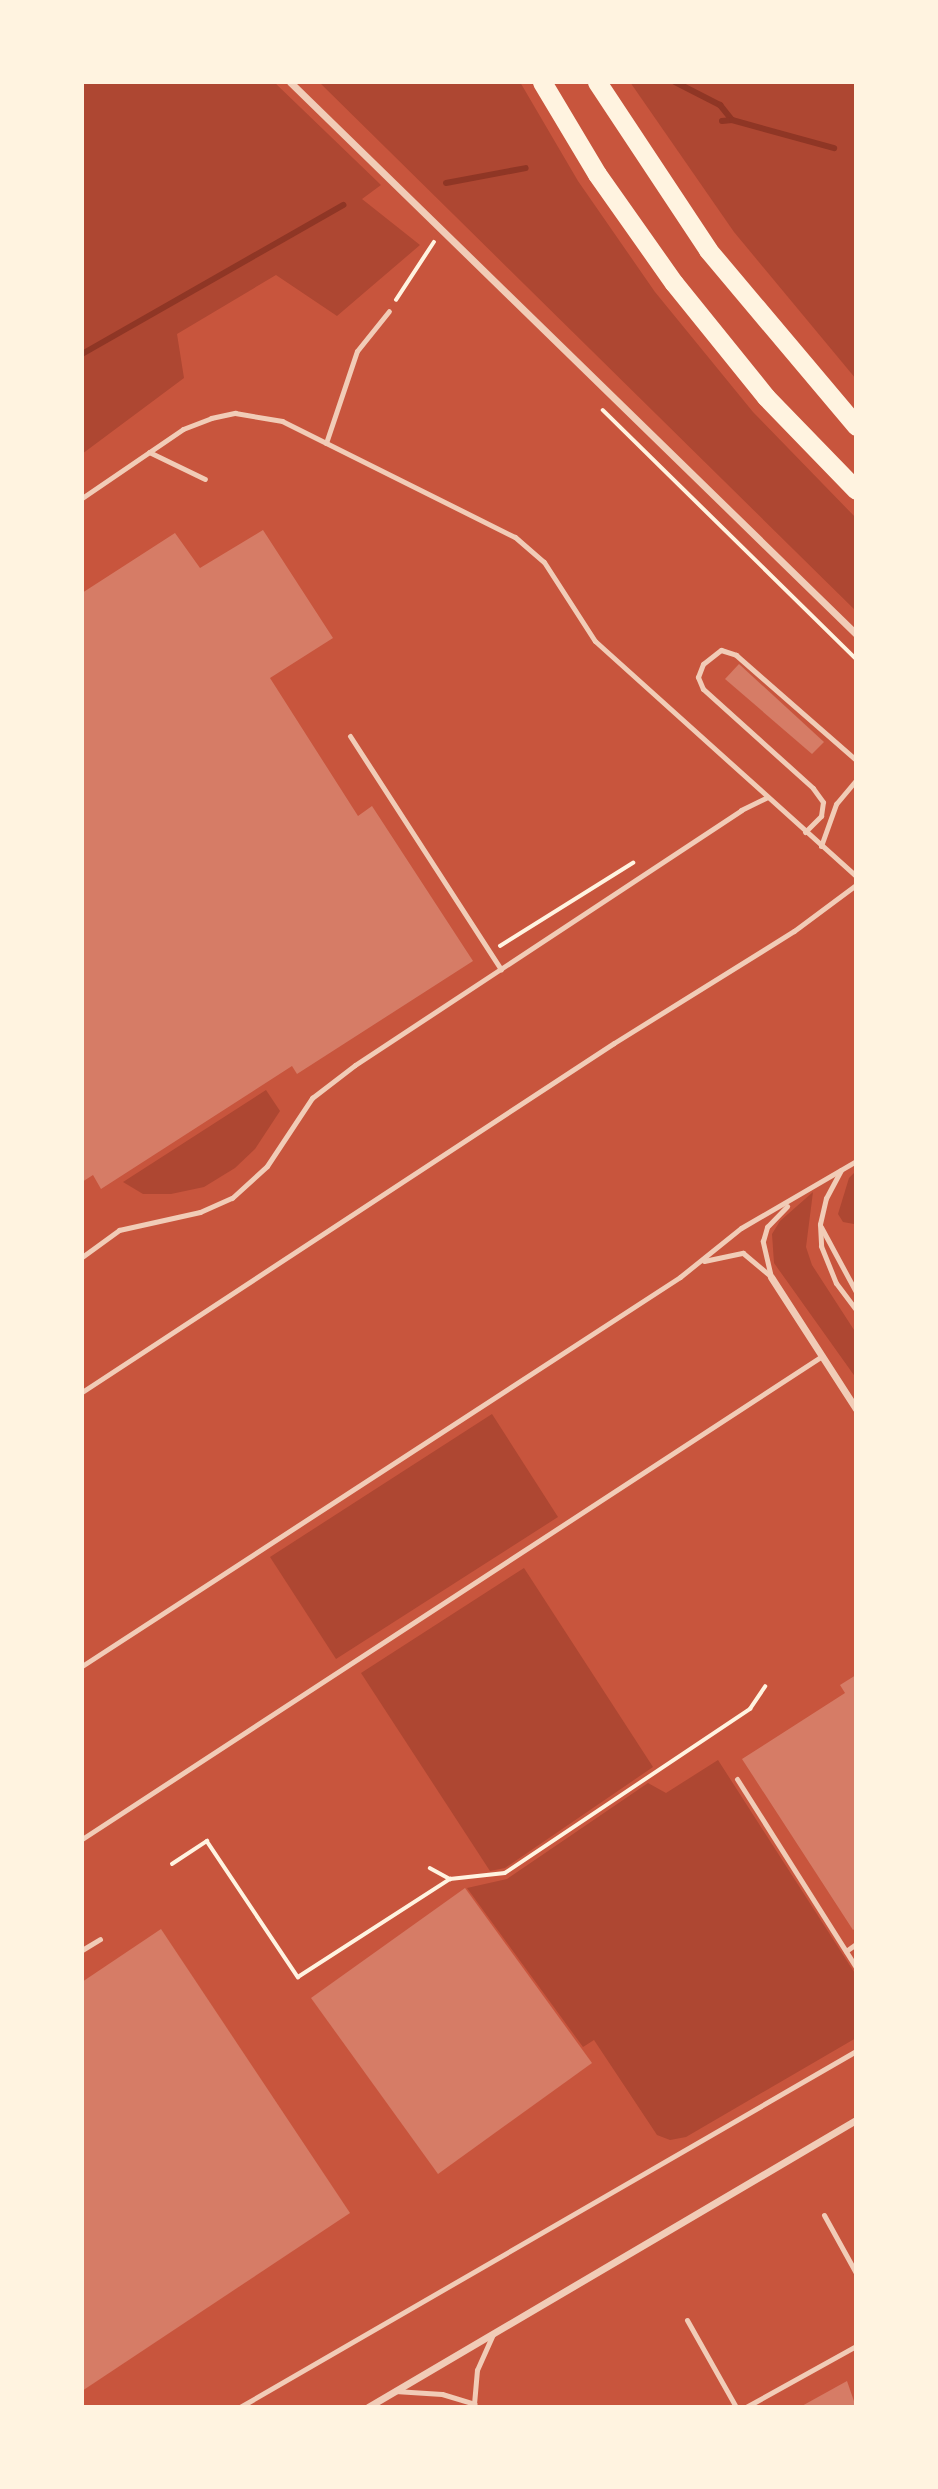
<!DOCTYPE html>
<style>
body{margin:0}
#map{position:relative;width:938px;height:2489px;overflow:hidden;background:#c8553d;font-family:"PT Sans Narrow",sans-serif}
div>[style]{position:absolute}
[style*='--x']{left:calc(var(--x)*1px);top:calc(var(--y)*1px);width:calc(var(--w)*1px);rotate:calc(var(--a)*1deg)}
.green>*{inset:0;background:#ae4732}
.stream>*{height:6px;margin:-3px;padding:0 3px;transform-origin:3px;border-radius:3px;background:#8f3625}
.building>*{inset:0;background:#d67c66}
.path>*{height:3.5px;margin:-1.75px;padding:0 1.75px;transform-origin:1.75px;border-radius:1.75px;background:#fff3e0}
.service>*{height:5px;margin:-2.5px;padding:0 2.5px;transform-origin:2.5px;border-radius:2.5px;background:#f1ccb7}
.minor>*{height:7px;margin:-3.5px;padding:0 3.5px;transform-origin:3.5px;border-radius:3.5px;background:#f1ccb7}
.trunk>*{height:19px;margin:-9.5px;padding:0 9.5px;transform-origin:9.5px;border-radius:9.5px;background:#fff3e0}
span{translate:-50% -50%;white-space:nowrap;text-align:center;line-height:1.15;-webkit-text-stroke:5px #fff3e0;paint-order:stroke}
.frame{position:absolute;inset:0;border:84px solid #fff3e0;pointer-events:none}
</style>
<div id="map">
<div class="green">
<div style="clip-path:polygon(82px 82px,274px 82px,381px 185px,362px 199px,420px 245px,337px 316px,276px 275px,177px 334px,184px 378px,82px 454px)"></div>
<div style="clip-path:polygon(319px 82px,520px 82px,578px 181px,655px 292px,753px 412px,856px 518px,856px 611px)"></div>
<div style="clip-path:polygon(630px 82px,856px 82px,856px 379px,734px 232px)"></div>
<div style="clip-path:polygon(266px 1090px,280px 1111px,255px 1149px,235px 1168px,204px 1187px,171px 1194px,143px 1194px,123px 1182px)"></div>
<div style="clip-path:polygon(856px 1171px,856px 1214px,854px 1224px,843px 1222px,838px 1214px,849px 1178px)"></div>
<div style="clip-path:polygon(813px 1192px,806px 1247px,812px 1265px,856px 1333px,856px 1378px,774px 1263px,772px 1234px,780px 1221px)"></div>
<div style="clip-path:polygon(492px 1414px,558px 1517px,336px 1659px,270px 1557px)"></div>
<div style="clip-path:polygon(524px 1568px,653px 1767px,505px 1868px,490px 1871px,361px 1673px)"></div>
<div style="clip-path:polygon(718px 1760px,856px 1975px,856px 2038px,686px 2137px,670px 2140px,657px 2135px,594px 2040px,583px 2047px,467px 1888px,507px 1879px,648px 1783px,666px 1793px)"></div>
</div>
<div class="stream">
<div style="--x:675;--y:82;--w:51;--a:27.1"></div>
<div style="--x:720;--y:105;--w:19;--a:51"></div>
<div style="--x:722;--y:121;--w:10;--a:-6"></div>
<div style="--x:732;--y:120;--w:106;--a:15.4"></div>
<div style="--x:446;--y:183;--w:81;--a:-10.6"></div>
<div style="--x:82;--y:354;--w:301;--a:-29.7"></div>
</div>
<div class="building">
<div style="clip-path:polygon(263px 530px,333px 638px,270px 678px,358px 816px,372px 806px,473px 961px,297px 1074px,292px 1066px,101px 1189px,93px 1175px,82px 1182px,82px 593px,175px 533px,200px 568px)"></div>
<div style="clip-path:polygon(739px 664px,824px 742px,812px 754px,725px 679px)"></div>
<div style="clip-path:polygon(856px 1675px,856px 1928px,853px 1930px,742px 1759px,845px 1693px,840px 1685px)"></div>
<div style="clip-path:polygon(465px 1888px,592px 2063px,438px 2174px,311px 1998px)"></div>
<div style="clip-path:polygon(161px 1929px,350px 2213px,82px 2391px,82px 1982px)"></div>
<div style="clip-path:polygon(847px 2381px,856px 2407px,800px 2407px)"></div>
</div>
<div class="path">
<div style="--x:396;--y:300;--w:69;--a:-56.8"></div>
<div style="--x:603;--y:410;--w:355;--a:44.5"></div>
<div style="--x:500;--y:946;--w:157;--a:-32"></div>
<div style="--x:172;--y:1864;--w:42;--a:-33.3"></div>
<div style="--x:207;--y:1841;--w:164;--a:56.2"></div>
<div style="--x:298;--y:1977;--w:181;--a:-32.8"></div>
<div style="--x:430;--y:1868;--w:23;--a:29"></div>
<div style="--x:450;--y:1879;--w:55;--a:-6.2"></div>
<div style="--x:505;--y:1873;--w:295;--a:-33.8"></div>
<div style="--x:750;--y:1709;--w:27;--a:-56"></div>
</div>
<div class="service">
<div style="--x:326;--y:443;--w:97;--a:-71.4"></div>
<div style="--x:357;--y:351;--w:51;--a:-51.3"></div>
<div style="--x:149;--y:452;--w:62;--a:25.7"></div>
<div style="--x:82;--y:498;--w:122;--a:-34.3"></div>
<div style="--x:183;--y:429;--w:30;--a:-21"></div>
<div style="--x:211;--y:418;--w:25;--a:-12"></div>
<div style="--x:235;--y:413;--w:48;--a:9.7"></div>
<div style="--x:282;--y:421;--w:260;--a:26.5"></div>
<div style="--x:515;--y:537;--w:38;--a:41"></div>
<div style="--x:544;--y:562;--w:94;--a:57.2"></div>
<div style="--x:595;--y:641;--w:351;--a:42"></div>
<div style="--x:350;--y:736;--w:278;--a:57.1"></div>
<div style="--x:805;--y:832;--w:23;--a:-45"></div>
<div style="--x:821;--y:816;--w:14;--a:-82"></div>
<div style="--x:823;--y:802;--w:17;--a:-126"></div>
<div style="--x:813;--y:788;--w:148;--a:-138"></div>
<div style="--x:703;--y:689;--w:13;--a:-113"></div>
<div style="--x:698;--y:677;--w:14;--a:-69"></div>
<div style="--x:703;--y:664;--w:23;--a:-38"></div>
<div style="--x:721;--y:650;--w:16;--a:18"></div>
<div style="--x:736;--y:655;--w:159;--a:41.2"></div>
<div style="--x:821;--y:846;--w:45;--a:-70.3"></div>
<div style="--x:836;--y:804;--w:31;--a:-50"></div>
<div style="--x:841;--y:1170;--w:32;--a:118"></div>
<div style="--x:826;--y:1198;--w:27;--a:103"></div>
<div style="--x:820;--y:1224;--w:22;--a:87"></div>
<div style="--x:821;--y:1246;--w:40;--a:68"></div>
<div style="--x:836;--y:1283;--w:34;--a:53"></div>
<div style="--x:821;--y:1227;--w:74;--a:61.7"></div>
<div style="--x:82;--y:1257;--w:46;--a:-36.1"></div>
<div style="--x:119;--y:1230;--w:83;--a:-12.5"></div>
<div style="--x:200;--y:1212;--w:35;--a:-24"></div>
<div style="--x:232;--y:1198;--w:47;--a:-42.4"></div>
<div style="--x:267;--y:1166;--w:82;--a:-56.5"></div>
<div style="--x:312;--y:1098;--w:54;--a:-37.5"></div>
<div style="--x:355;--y:1065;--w:463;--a:-33.4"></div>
<div style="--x:741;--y:810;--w:28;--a:-26"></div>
<div style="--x:704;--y:1261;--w:40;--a:-12"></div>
<div style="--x:743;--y:1253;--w:34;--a:40"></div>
<div style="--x:771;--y:1277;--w:37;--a:-103"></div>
<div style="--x:763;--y:1241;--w:15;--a:-74"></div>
<div style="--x:767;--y:1227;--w:29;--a:-46"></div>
<div style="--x:82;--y:1392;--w:636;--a:-33.27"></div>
<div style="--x:614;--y:1043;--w:212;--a:-31.9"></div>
<div style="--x:794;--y:931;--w:77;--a:-36.6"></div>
<div style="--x:82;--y:1666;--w:713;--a:-33.04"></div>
<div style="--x:680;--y:1277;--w:78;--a:-38.8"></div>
<div style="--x:741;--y:1228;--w:133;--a:-30.2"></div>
<div style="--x:737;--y:1779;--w:222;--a:57.7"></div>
<div style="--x:82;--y:1839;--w:884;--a:-33.13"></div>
<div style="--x:82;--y:1950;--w:21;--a:-31"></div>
<div style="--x:846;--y:1951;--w:12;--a:-35"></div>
<div style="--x:824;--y:2215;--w:66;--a:61.1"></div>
<div style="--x:687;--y:2320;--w:100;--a:60.6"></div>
<div style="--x:395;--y:2391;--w:47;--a:3.7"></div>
<div style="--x:442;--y:2394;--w:34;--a:17"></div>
<div style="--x:474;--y:2404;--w:34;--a:-85"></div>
<div style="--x:477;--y:2370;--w:39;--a:-66"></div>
<div style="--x:240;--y:2407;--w:711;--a:-30.02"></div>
<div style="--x:746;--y:2407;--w:126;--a:-29"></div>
</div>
<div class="minor">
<div style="--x:290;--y:82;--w:791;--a:44.28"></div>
<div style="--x:771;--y:1277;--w:157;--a:57.2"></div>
<div style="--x:368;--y:2407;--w:566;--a:-30.46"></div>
</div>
<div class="trunk">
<div style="--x:542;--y:82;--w:107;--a:59.1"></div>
<div style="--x:597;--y:174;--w:133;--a:54.8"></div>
<div style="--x:674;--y:283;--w:146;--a:51.1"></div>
<div style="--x:766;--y:397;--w:129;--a:45.9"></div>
<div style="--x:597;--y:82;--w:201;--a:56.5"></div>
<div style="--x:708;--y:250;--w:230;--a:49.9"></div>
</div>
<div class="frame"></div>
</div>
